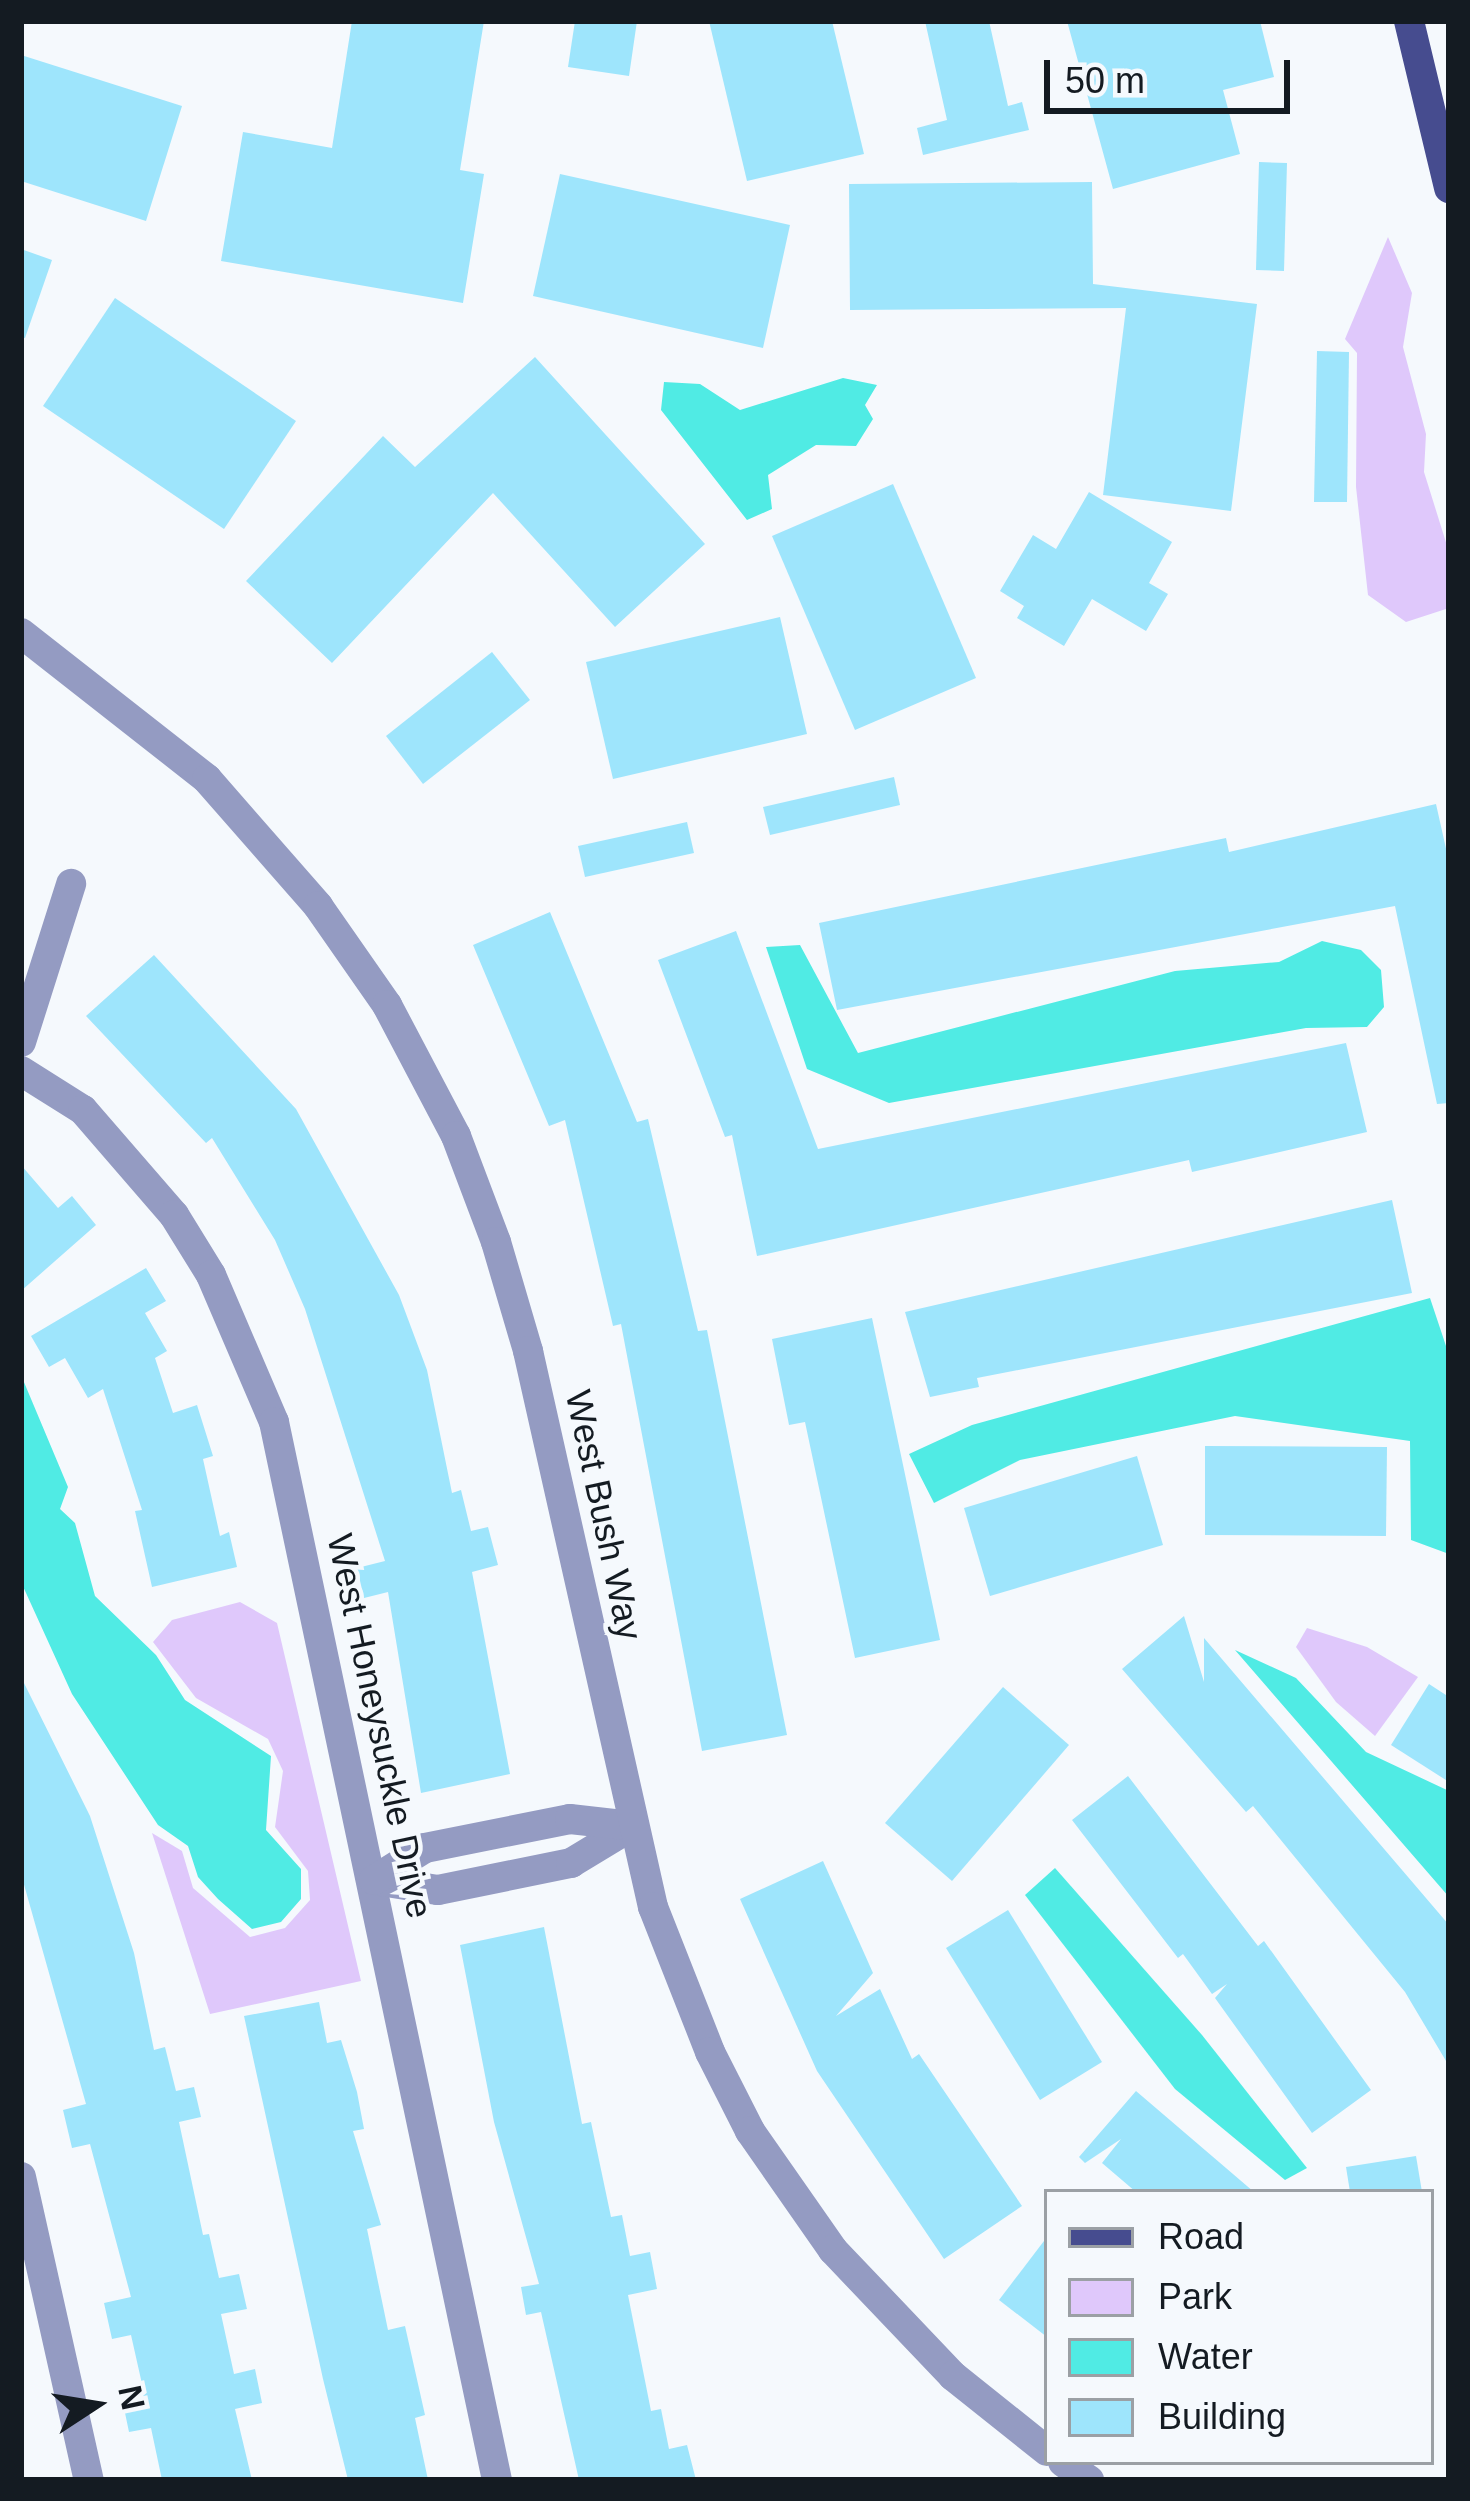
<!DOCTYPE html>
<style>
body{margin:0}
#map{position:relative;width:1470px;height:2501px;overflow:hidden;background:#f5f9fd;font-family:Helvetica,sans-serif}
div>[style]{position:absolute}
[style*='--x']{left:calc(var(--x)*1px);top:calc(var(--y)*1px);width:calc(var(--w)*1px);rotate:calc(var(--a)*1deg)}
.green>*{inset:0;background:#dfc8fb}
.water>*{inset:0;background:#50ebe4}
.building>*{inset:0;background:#9ee5fc}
.minor>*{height:30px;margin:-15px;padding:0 15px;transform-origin:15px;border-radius:15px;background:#949bc2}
.tertiary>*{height:30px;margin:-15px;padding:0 15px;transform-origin:15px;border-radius:15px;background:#949bc2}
.primary>*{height:30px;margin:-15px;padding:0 15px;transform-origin:15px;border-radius:15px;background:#464c8f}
span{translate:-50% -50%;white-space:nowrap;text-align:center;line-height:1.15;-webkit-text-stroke:9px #f5f9fd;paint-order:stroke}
.street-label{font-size:36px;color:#141b22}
.frame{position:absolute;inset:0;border:24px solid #141b22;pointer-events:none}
.legend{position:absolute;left:1044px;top:2189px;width:390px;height:276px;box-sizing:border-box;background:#f5f9fd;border:3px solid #9ba0a5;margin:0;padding:15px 21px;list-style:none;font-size:36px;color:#141b22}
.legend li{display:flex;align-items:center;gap:24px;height:60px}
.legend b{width:60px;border:3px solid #9ba0a5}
.north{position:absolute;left:36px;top:2345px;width:120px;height:120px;-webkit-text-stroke:9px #f5f9fd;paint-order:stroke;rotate:78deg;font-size:33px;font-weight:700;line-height:48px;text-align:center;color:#141b22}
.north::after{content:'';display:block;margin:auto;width:42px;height:54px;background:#141b22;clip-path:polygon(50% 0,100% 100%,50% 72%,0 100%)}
.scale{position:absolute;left:1044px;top:60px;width:246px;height:54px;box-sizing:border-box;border:6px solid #141b22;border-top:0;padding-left:15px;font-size:36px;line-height:42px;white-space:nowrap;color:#141b22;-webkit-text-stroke:9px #f5f9fd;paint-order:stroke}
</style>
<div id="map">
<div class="green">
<div style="clip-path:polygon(1388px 237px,1412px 293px,1403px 347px,1426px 434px,1424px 472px,1449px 552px,1449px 608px,1406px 622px,1368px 595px,1356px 487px,1357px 353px,1345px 339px)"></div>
<div style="clip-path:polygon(240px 1602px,277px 1623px,361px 1981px,210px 2014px,152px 1833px,182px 1851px,193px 1888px,250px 1937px,285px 1928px,310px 1900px,308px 1871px,275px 1827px,283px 1771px,268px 1739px,196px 1698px,153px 1642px,172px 1620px)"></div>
<div style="clip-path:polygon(1307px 1628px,1367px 1647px,1418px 1677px,1375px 1736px,1336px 1702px,1296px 1647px)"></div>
</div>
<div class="water">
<div style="clip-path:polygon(843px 378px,877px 385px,865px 405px,873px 419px,856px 446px,816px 445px,768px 475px,772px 509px,747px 520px,661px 410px,664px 382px,700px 384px,740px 410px)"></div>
<div style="clip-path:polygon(1322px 941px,1361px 950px,1381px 970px,1384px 1007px,1367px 1027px,1306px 1028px,889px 1103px,807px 1069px,766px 947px,800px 945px,858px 1053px,1175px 971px,1279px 962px)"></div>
<div style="clip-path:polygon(1430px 1298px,1449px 1355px,1449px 1554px,1411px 1540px,1410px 1441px,1235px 1416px,1020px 1460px,934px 1503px,909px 1454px,972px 1425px)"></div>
<div style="clip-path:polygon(21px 1375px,68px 1487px,60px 1509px,75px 1523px,95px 1596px,156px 1655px,185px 1700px,271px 1756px,266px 1830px,301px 1869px,301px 1899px,281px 1922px,252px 1929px,218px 1899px,198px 1877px,188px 1846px,158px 1825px,72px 1694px,21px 1582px)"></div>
<div style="clip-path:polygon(1235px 1650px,1296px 1678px,1366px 1752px,1449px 1791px,1449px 1897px)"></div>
<div style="clip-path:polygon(1055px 1868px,1202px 2035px,1307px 2168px,1285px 2180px,1175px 2089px,1025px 1895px)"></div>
</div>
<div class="building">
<div style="clip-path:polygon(352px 21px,484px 21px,460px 170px,484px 174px,463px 303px,221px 261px,243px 132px,332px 148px)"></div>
<div style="clip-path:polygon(575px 21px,637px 21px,629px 76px,568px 67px)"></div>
<div style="clip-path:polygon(709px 21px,832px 21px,864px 154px,747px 181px)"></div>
<div style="clip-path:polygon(925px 21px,989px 21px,1008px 106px,1022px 102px,1029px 130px,923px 155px,917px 128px,947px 120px)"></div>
<div style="clip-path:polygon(1067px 21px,1260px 21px,1274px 77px,1223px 90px,1240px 154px,1113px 189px)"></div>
<div style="clip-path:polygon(21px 55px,182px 106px,146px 221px,21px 181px)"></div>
<div style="clip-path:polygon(1259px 162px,1287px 163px,1284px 271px,1256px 270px)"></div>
<div style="clip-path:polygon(560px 174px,790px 225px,763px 348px,533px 296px)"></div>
<div style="clip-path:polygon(1092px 182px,1093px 284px,1257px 304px,1231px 511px,1103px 495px,1126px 308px,850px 310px,849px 184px)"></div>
<div style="clip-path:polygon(21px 249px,52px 260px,25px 338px,21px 337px)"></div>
<div style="clip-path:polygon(115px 298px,296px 421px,224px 529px,43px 406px)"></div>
<div style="clip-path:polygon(1317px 351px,1349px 352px,1347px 502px,1314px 502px)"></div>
<div style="clip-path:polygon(535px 357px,705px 544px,615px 627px,493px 493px,332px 663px,246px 581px,383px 436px,415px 467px)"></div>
<div style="clip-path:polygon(893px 484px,976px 678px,855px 730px,772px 536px)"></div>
<div style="clip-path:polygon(1089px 492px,1172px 542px,1149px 583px,1168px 594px,1146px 631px,1092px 599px,1064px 646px,1017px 618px,1024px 606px,1000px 591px,1033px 535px,1056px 549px)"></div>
<div style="clip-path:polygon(780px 617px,807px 734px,613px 779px,586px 662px)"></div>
<div style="clip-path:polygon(492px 652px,530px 700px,423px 784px,386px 736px)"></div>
<div style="clip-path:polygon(894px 777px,900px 805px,770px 835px,763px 807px)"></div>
<div style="clip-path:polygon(1436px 804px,1449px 862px,1449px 1103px,1437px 1104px,1395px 906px,837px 1010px,819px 923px,1226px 838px,1229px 852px)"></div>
<div style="clip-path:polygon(687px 822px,694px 853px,585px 877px,578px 846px)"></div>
<div style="clip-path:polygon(550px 912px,637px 1122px,648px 1119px,698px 1331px,707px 1330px,787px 1735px,702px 1751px,621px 1324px,613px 1326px,565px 1120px,549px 1126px,473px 945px)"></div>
<div style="clip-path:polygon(736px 931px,818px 1149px,1346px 1043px,1367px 1132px,1192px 1172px,1189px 1160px,757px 1256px,732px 1135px,725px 1137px,658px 960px)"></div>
<div style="clip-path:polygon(154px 955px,296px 1109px,399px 1295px,427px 1370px,452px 1493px,461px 1490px,471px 1531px,488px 1527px,498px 1565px,472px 1572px,510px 1774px,421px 1793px,388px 1592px,364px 1598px,357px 1568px,385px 1561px,305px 1309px,275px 1240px,212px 1138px,206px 1143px,86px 1016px)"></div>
<div style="clip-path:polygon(21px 1165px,58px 1208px,72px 1196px,96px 1225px,21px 1291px)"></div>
<div style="clip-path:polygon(1392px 1200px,1412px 1293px,977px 1378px,979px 1387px,930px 1397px,905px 1312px)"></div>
<div style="clip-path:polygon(146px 1268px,166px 1301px,145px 1313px,167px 1351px,155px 1358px,173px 1413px,197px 1405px,213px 1456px,203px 1459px,220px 1536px,229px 1532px,237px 1567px,152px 1587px,135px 1511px,142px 1510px,103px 1389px,88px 1398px,65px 1358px,49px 1367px,31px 1336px)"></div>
<div style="clip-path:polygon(872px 1318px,940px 1640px,855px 1658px,805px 1422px,789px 1425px,772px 1339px)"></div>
<div style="clip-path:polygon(1205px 1446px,1387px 1447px,1386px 1536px,1205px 1535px)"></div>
<div style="clip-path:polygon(1137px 1456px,1163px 1545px,990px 1596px,964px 1508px)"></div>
<div style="clip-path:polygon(1184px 1616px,1204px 1682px,1204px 1638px,1449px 1925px,1449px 2066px,1405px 1992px,1253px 1806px,1246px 1812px,1122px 1669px)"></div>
<div style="clip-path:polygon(21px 1677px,90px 1816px,134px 1953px,154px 2050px,165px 2047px,176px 2091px,194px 2087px,201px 2117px,179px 2122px,203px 2235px,209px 2234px,219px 2278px,239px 2274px,247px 2309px,221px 2314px,234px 2374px,255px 2369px,262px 2403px,235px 2409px,252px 2480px,162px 2480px,151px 2428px,129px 2432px,120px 2389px,142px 2384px,131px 2335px,112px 2339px,104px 2303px,131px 2297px,90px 2144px,72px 2148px,63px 2110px,86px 2104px,21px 1874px)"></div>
<div style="clip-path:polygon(1429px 1684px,1449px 1697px,1449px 1782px,1391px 1745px)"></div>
<div style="clip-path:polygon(1003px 1687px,1069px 1745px,952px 1881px,885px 1823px)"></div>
<div style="clip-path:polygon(1128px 1776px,1258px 1946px,1264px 1941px,1371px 2090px,1312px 2133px,1215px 1998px,1227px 1984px,1212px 1994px,1183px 1954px,1178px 1958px,1072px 1820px)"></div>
<div style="clip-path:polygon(823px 1861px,873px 1973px,836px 2016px,880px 1989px,912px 2059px,919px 2054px,1022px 2206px,944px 2259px,817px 2071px,740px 1899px)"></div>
<div style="clip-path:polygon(1008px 1910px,1102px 2062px,1040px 2100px,946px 1948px)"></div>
<div style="clip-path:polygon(544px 1927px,582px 2124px,591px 2122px,611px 2217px,622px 2215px,630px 2256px,650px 2252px,657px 2289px,628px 2295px,651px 2411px,661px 2409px,669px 2449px,687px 2445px,696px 2480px,579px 2480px,541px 2312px,526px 2315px,521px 2287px,539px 2284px,494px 2122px,460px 1945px)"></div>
<div style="clip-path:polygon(319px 2002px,327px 2043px,341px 2040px,357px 2092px,364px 2129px,353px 2131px,381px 2225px,367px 2229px,388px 2330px,405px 2326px,425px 2415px,415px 2418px,428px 2480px,348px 2480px,323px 2379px,244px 2016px)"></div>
<div style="clip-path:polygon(1136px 2091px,1254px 2192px,1136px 2192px,1102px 2163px,1121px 2139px,1085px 2163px,1079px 2157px)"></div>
<div style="clip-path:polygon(1416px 2156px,1422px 2192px,1350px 2192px,1346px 2167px)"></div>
<div style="clip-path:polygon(1047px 2237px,1047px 2337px,999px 2300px)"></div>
</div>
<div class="minor">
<div style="--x:21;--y:1042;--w:166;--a:-72.4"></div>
<div style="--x:21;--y:1071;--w:73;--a:32.2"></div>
<div style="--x:83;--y:1110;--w:139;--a:49.1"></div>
<div style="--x:174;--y:1215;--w:70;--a:58.3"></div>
<div style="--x:211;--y:1275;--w:160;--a:66.8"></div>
<div style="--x:274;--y:1422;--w:1081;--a:78.1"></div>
<div style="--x:374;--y:1880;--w:65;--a:8.9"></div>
<div style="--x:438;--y:1890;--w:136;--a:-11.5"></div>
<div style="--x:571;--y:1863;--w:71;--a:-31.2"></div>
<div style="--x:374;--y:1880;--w:60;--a:-32.1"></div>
<div style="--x:425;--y:1848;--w:148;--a:-11.3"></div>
<div style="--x:570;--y:1819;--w:62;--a:6.4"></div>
<div style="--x:21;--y:2177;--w:311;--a:77.4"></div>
</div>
<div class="tertiary">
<div style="--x:21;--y:633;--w:236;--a:38.1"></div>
<div style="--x:207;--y:779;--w:169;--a:48.8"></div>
<div style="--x:318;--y:906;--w:121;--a:55.1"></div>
<div style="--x:387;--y:1005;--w:148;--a:62.2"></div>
<div style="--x:456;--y:1136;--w:113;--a:69.3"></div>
<div style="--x:496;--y:1242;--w:114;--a:73.6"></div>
<div style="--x:528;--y:1351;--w:570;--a:77.33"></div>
<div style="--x:653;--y:1907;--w:156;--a:68.5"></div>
<div style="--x:710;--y:2052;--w:89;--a:63.1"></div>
<div style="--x:750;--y:2131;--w:145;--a:55.1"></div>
<div style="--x:833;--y:2250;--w:174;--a:46.4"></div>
<div style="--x:953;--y:2376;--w:120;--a:38.6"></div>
<div style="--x:1063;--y:2462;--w:32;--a:35"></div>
</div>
<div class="primary">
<div style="--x:1409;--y:21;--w:172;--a:76.5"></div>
</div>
<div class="street-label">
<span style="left:604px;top:1515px;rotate:78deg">West Bush Way</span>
<span style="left:380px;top:1726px;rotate:78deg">West Honeysuckle Drive</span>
</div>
<div class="frame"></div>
<ul class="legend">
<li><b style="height:15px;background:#464c8f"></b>Road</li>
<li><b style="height:33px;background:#dfc8fb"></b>Park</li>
<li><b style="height:33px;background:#50ebe4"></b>Water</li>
<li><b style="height:33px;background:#9ee5fc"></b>Building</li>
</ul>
<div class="north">N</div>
<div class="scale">50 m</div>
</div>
